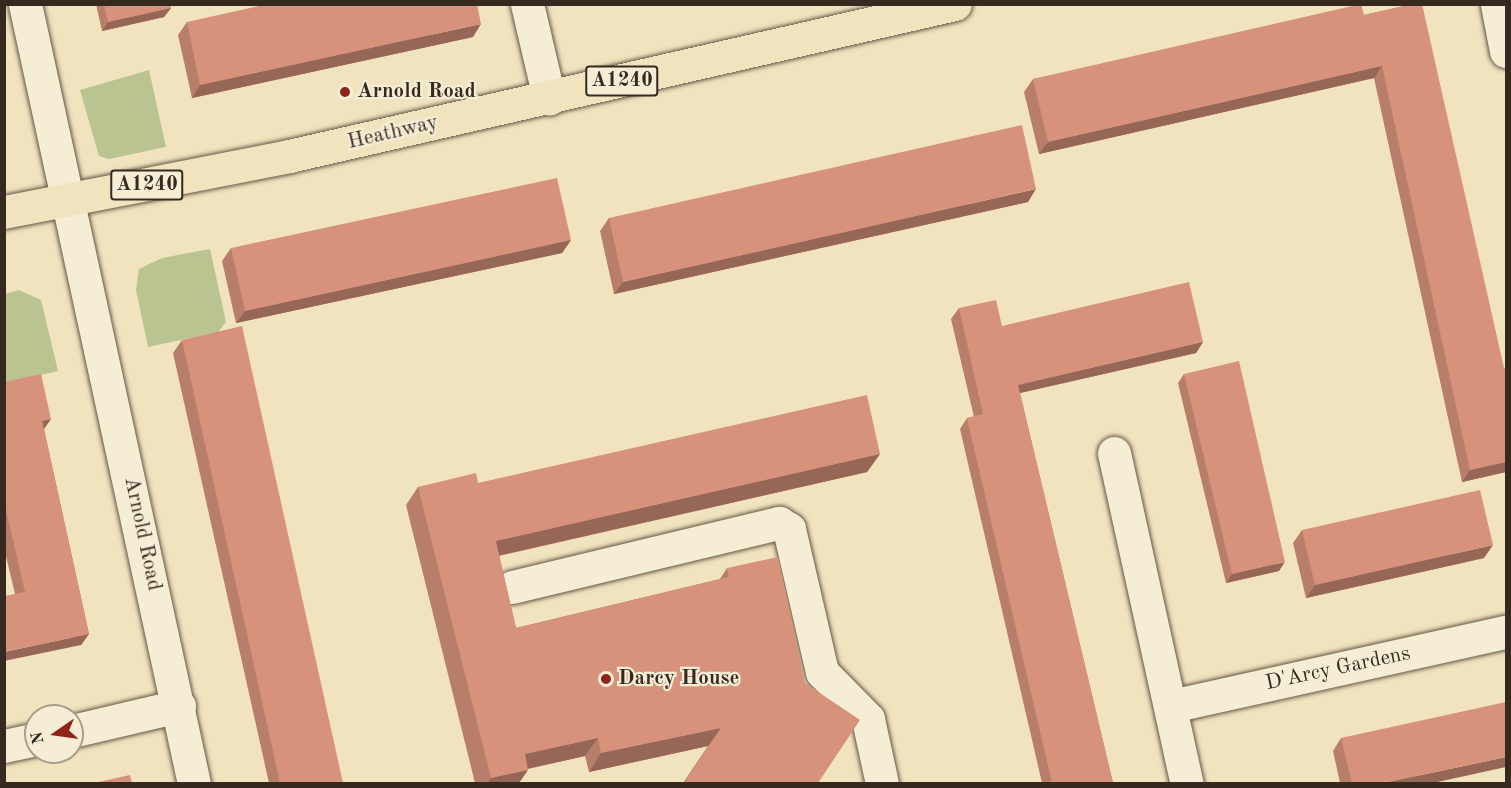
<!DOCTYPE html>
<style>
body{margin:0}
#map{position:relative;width:1511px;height:788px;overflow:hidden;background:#f1e3be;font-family:"Old Standard TT",serif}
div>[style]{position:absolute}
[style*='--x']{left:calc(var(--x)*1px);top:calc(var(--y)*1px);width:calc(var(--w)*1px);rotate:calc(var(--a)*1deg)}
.green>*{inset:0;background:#b9c491}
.roads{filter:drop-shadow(0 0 2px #655847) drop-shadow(0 0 2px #655847)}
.minor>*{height:33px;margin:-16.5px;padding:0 16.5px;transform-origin:16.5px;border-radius:16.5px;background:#f6edd5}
.major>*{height:33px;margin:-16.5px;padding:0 16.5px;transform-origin:16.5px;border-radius:16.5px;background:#f1e3be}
.wall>*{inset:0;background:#b97e6a}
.shaded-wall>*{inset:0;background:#966656}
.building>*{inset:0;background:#d7927b}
.dots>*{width:16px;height:16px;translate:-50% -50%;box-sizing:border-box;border:3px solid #f6edd5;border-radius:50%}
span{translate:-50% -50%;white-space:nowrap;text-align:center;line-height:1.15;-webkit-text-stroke:4.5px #f6edd5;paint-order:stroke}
.shield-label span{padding:2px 4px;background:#f6edd5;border:2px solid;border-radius:4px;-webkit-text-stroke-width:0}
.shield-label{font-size:20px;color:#36291f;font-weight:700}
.poi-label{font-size:21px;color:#36291f;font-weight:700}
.left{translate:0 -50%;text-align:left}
.street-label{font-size:21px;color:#36291f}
.frame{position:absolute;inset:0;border:6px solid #36291f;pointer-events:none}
.north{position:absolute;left:24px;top:704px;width:60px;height:60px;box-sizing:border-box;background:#f6edd5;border:2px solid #a99f8c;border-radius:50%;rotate:257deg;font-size:16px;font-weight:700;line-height:24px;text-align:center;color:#36291f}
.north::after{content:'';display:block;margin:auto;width:21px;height:27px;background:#8f2418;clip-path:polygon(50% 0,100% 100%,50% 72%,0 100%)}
</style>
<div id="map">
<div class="green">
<div style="clip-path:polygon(149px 70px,166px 147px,109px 159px,99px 156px,80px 90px)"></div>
<div style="clip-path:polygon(210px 249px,226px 322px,218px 332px,148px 347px,136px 290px,139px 269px,162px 258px)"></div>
<div style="clip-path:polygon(19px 290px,41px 300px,58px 371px,5px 383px,5px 294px)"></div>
</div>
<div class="roads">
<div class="minor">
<div style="--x:25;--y:4;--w:798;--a:77.77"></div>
<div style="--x:527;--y:4;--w:97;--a:76.8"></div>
<div style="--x:1497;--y:4;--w:48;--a:79.2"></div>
<div style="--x:1114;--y:453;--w:339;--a:77.6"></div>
<div style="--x:512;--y:587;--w:275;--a:-13.5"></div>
<div style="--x:779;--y:523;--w:12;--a:31"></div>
<div style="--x:789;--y:529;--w:147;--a:77"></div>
<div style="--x:822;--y:672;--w:66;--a:45.6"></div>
<div style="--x:868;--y:719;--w:66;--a:77.8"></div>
<div style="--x:1171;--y:706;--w:343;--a:-12.5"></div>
<div style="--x:72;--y:731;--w:110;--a:-13.2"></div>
<div style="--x:4;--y:746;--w:33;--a:-12"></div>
</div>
<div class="major">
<div style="--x:4;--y:212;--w:290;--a:-11.1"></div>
<div style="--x:289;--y:156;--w:683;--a:-12.86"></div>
</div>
</div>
<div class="wall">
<div style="clip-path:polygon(96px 4px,170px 4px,171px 8px,164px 17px,102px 31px)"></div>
<div style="clip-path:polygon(1413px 4px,1506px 472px,1462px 482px,1374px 78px,1039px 154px,1024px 92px,1033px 79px,1364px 15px)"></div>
<div style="clip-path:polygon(187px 22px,473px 37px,192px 98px,178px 35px)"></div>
<div style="clip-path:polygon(1028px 202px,614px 294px,600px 231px,609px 218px)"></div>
<div style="clip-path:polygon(571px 240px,562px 253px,236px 323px,222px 261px,231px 248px)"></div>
<div style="clip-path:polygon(959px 308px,1002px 326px,1203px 342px,1196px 353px,1020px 393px,1113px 783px,1042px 783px,960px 429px,967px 418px,974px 417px,951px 319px)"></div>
<div style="clip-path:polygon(182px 340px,343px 783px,269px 783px,173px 353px)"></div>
<div style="clip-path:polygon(1184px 374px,1279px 571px,1226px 583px,1178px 383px)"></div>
<div style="clip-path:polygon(4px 382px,51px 419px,44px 429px,89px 634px,81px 645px,15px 594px,4px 548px)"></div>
<div style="clip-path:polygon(880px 454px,867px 472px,499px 556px,516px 628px,720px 579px,727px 568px,818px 783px,683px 783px,708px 746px,589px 772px,585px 756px,528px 769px,519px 783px,475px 783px,406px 505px,418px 487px,478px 483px)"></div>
<div style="clip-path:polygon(1302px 530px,1484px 558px,1306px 598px,1293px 543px)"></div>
<div style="clip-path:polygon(1341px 738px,1433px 783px,1340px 783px,1333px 751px)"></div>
</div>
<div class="shaded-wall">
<div style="clip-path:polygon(171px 8px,164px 17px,102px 31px,108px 22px)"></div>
<div style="clip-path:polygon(481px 24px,473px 37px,192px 98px,200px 85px)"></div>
<div style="clip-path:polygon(1382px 66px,1374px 78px,1039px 154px,1048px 142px)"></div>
<div style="clip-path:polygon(1036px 189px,1028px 202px,614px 294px,623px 282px)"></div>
<div style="clip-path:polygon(571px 240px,562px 253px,236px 323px,245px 311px)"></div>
<div style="clip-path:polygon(1203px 342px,1196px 353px,1011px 395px,1018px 385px)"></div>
<div style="clip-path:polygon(51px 419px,43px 430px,42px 421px)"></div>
<div style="clip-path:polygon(880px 454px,867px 472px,483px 559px,496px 541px)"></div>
<div style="clip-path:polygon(1506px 462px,1506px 472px,1462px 482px,1470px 470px)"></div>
<div style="clip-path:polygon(1493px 545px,1484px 558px,1306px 598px,1315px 585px)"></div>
<div style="clip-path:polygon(1285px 562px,1279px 571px,1226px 583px,1232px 574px)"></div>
<div style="clip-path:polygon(89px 634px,81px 645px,4px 661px,4px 652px)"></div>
<div style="clip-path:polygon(721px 728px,708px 746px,589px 772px,601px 753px)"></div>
<div style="clip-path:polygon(598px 738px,585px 756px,512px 772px,525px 754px)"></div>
<div style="clip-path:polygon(1506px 757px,1506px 767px,1433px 783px,1384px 783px)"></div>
<div style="clip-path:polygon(528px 770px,519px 783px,487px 783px,491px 778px)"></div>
</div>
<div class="building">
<div style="clip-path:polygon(104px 4px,170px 4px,171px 8px,108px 22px)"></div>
<div style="clip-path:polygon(268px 4px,477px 4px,481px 24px,200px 85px,187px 22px)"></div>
<div style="clip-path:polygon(1361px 4px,1364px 15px,1413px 4px,1422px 4px,1504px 368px,1506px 368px,1506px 462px,1470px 470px,1382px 66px,1048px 142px,1033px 79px)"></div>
<div style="clip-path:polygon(1022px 125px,1036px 189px,623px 282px,609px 218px)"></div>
<div style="clip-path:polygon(557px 178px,571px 240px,245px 311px,231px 248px)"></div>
<div style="clip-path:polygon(1189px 282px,1203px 342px,1018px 385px,1113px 783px,1052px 783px,967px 418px,983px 414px,959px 308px,996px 300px,1002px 326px)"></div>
<div style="clip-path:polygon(242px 326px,343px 783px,280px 783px,182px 340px)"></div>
<div style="clip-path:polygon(1239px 361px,1285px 562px,1232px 574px,1184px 374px)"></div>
<div style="clip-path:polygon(41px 374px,51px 419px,42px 421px,89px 634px,4px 652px,4px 596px,25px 592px,4px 501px,4px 382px)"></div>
<div style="clip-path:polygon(867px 395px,880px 454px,496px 541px,516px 628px,729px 577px,727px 568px,778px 557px,805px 683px,860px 720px,818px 783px,684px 783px,721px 728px,601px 753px,598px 738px,525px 754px,528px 770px,491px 778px,418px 487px,476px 473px,478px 483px)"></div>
<div style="clip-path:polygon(1480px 490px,1493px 545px,1315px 585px,1302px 530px)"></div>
<div style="clip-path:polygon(1506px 702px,1506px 757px,1384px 783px,1352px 783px,1341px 738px)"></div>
<div style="clip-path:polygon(130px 775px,132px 783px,94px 783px)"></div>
</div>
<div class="dots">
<div style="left:345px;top:92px;background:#8f2418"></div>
<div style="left:606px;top:679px;background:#8f2418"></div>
</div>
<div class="shield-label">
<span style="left:622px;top:81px">A1240</span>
<span style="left:147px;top:185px">A1240</span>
</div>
<div class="poi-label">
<span class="left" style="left:357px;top:92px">Arnold Road</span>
<span class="left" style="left:618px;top:679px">Darcy House</span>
</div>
<div class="street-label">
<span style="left:393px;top:133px;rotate:-13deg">Heathway</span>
<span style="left:142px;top:534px;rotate:78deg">Arnold Road</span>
<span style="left:1338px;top:669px;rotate:-12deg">D'Arcy Gardens</span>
</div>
<div class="frame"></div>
<div class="north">N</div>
</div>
